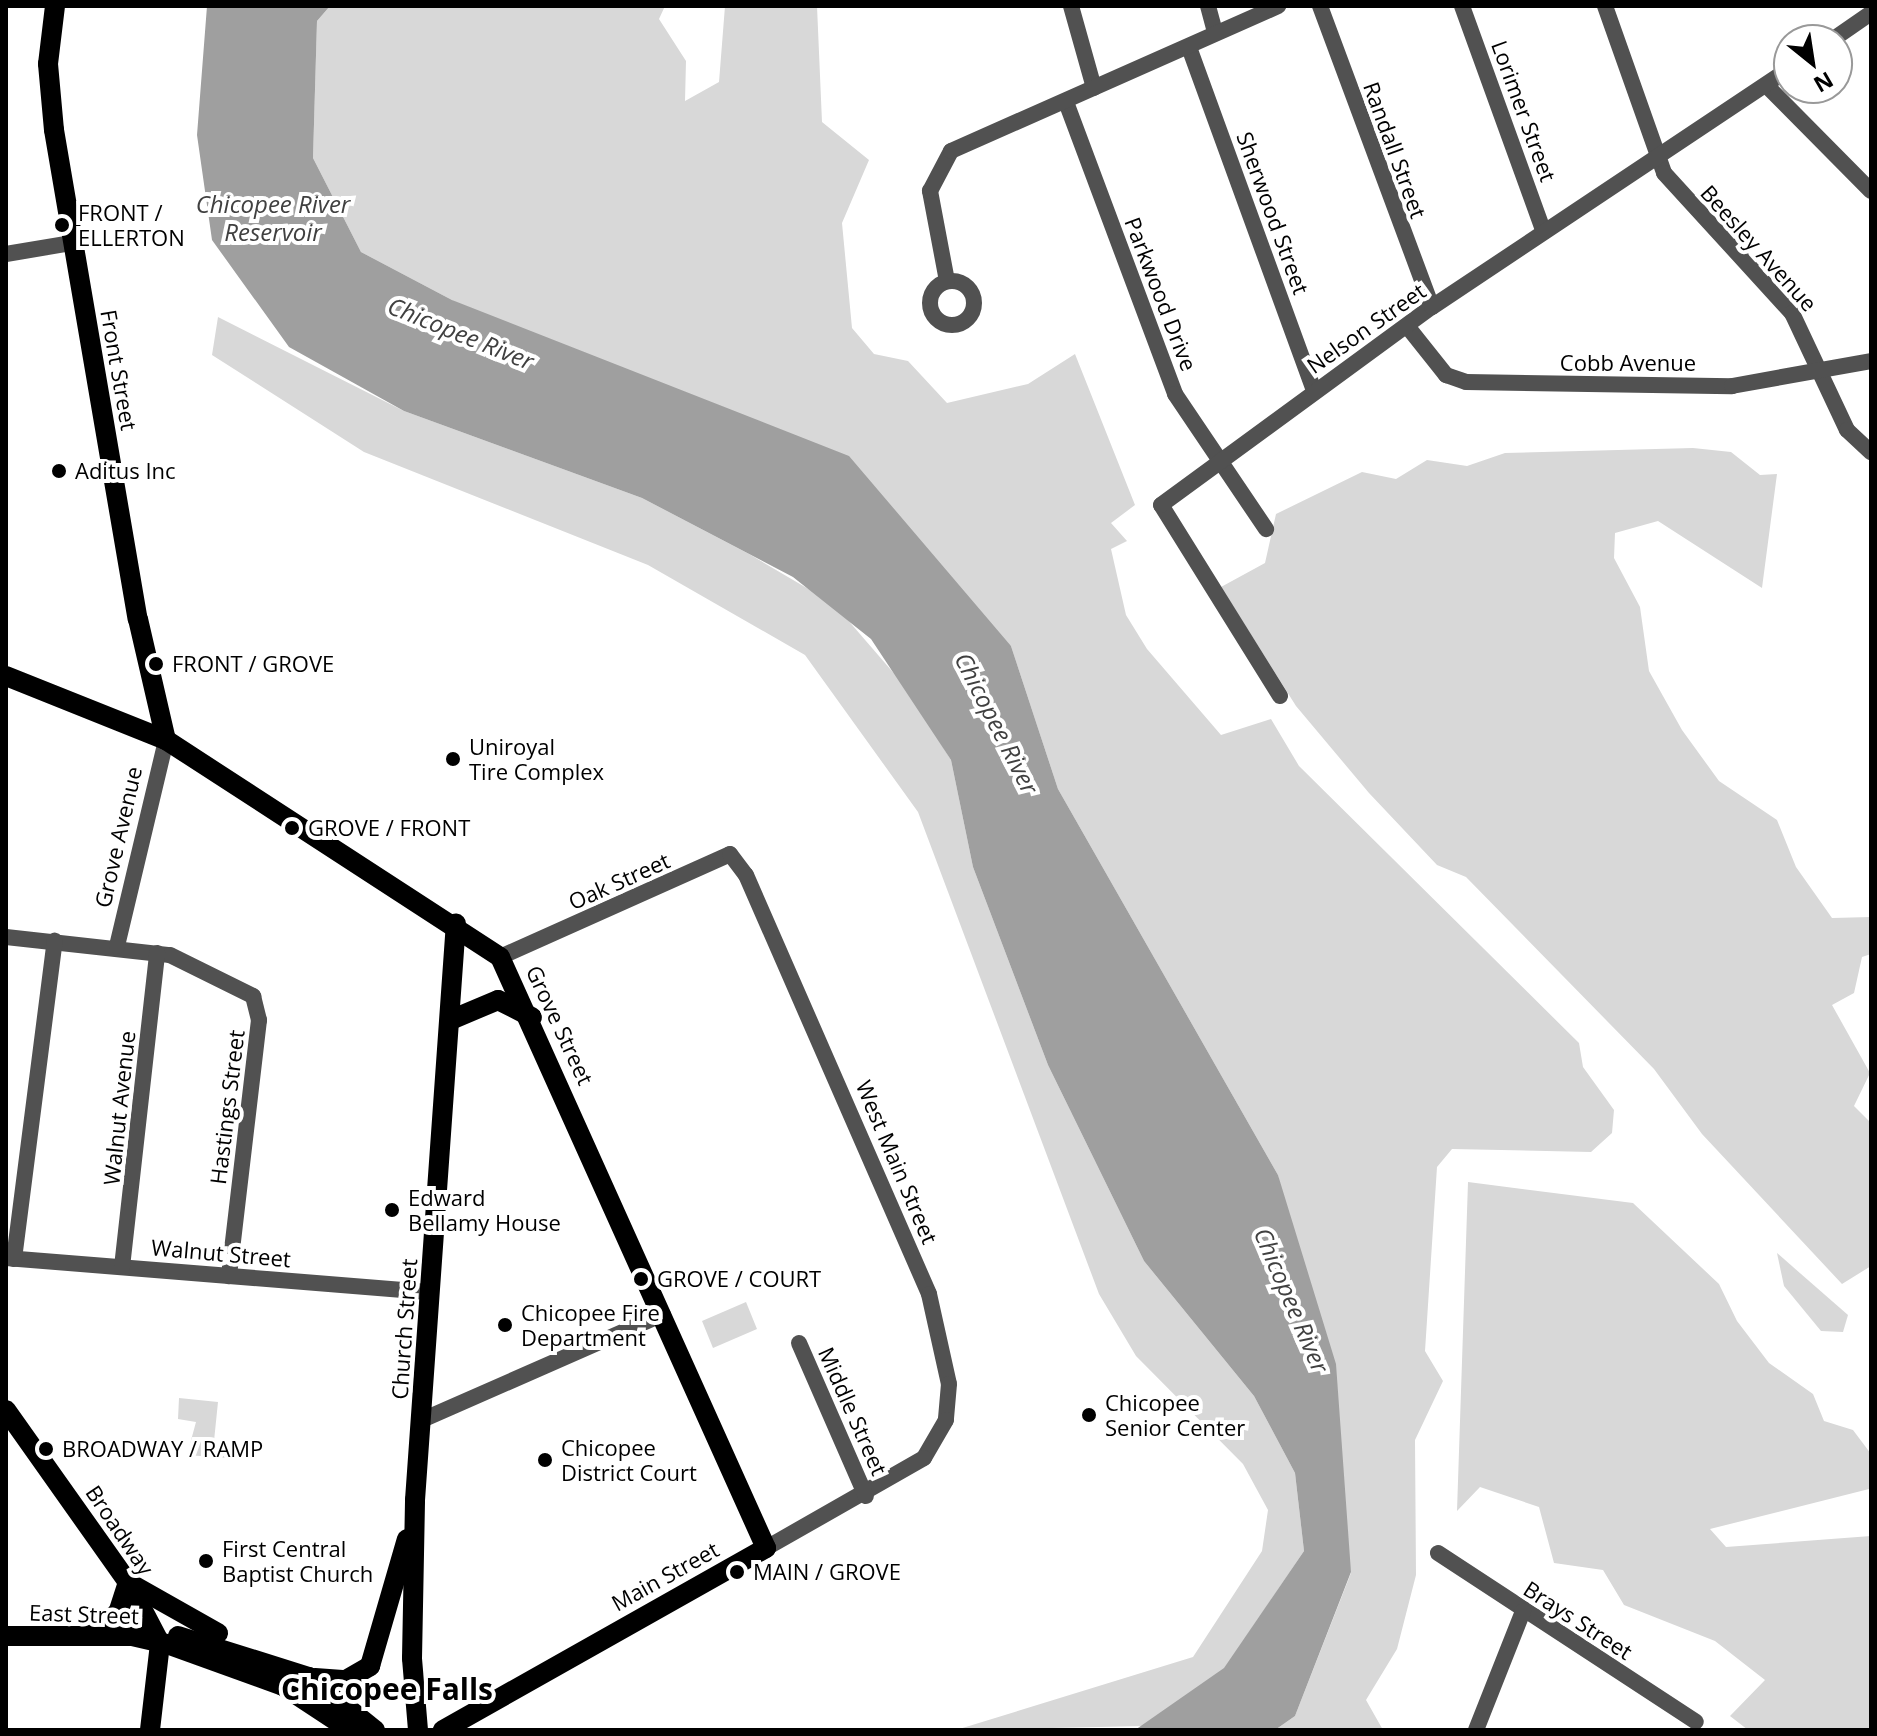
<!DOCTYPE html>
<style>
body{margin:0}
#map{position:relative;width:1877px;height:1736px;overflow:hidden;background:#fff;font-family:"Open Sans",sans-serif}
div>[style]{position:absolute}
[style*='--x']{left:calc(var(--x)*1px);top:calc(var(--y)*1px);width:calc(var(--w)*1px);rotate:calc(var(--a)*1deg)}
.green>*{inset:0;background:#d8d8d8}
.water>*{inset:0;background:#9f9f9f}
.minor>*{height:16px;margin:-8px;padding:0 8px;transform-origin:8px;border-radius:8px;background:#515151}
.minor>.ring{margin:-8px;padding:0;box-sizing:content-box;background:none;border:16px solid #515151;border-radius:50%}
.major>*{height:20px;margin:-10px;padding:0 10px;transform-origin:10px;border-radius:10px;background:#000}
.dots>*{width:22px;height:22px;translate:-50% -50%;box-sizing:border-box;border:4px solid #fff;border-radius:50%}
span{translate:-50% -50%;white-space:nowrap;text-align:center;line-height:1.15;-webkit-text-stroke:8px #fff;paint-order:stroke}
.street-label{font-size:22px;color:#000}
.poi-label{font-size:22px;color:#000}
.left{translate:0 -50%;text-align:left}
.water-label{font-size:24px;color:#404040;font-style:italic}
.district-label{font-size:30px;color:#000;font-weight:700}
.frame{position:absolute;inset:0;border:8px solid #000;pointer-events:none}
.north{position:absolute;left:1773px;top:24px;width:80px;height:80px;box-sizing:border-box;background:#fff;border:2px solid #999;border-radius:50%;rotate:150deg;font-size:22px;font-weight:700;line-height:32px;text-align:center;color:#000}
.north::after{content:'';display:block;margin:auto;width:28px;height:36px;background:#000;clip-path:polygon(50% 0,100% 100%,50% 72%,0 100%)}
</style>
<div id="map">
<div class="green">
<div style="clip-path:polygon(330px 6px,665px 6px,659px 19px,686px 61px,685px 101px,719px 82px,725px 6px,817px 6px,822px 122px,869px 160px,842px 223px,852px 328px,874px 354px,908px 361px,947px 403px,1028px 384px,1075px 354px,1135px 505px,1111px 523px,1127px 541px,1111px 549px,1126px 615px,1147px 649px,1221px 735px,1271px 719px,1299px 766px,1579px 1043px,1583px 1067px,1614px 1110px,1612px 1133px,1591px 1152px,1452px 1149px,1437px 1167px,1425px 1351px,1443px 1381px,1415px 1440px,1416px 1575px,1397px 1649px,1366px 1700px,1383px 1730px,1275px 1730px,1295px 1716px,1351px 1573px,1278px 1175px,1058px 789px,1011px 646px,452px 300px,361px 252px,313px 158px,317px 21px)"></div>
<div style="clip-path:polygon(218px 317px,404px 411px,642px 498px,749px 554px,834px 604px,904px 685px,951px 760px,973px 867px,1048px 1065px,1144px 1261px,1254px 1396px,1295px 1473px,1304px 1551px,1224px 1669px,1145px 1726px,956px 1730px,1193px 1657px,1262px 1551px,1268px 1510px,1243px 1464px,1136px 1356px,1099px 1294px,918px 812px,805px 655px,648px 565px,364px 452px,212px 355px)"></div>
<div style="clip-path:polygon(1693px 448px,1731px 452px,1760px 475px,1777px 474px,1762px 588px,1658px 521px,1615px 533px,1614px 558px,1640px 607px,1649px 671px,1682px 730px,1719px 781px,1777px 820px,1796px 867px,1832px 918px,1871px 917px,1871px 954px,1862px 957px,1854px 993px,1832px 1005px,1870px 1073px,1854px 1106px,1871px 1123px,1871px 1266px,1842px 1284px,1702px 1134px,1654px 1069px,1466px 877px,1437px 865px,1369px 793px,1296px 706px,1221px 587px,1265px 563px,1276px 514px,1362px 472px,1396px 479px,1427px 460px,1467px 466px,1505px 453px)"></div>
<div style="clip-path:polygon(1468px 1182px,1633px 1203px,1719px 1284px,1737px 1321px,1769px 1363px,1813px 1394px,1824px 1421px,1853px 1430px,1871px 1454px,1869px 1489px,1710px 1529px,1726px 1547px,1871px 1536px,1871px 1730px,1748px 1730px,1730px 1716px,1765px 1680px,1715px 1641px,1624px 1605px,1603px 1570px,1554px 1563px,1539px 1507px,1480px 1487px,1457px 1511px)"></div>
<div style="clip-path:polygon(1777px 1253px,1848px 1315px,1843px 1332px,1821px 1331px,1784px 1286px)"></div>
<div style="clip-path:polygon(746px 1302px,757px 1329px,713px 1348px,702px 1321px)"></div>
<div style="clip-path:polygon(179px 1398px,218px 1402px,214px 1441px,226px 1458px,187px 1455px,196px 1422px,178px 1419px)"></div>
</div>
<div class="water">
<div style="clip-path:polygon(207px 6px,330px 6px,317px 21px,313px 158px,361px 252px,452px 300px,849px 456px,1011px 646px,1058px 789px,1278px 1175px,1336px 1364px,1351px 1572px,1295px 1716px,1275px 1730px,1135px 1730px,1224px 1668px,1304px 1551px,1295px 1473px,1254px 1396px,1144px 1261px,1048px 1065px,973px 867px,951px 760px,871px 639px,793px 577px,642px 498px,404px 411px,289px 347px,212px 240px,197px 135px)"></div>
</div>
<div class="minor">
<div style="--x:1071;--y:6;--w:85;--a:74.3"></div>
<div style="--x:1208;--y:6;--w:24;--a:75"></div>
<div style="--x:1320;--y:6;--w:321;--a:69.6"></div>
<div style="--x:1462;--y:6;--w:240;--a:70.1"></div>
<div style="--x:1605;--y:6;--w:177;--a:70.5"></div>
<div style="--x:1664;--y:173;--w:190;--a:47.6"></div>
<div style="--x:1792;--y:313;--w:129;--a:64.8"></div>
<div style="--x:1847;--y:430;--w:33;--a:43"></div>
<div style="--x:1832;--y:40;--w:47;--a:-34.7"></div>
<div style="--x:1190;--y:50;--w:363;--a:70"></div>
<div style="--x:1766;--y:85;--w:149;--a:45.3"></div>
<div style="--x:1066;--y:102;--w:312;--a:69.5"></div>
<div style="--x:1175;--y:394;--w:163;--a:56"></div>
<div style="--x:6;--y:254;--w:67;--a:-9.5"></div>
<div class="ring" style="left:930px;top:281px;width:28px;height:28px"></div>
<div style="--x:947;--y:281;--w:92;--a:-100.7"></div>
<div style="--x:930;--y:191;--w:45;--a:-62.3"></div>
<div style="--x:951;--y:151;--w:358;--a:-23.9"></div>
<div style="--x:1407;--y:326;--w:63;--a:51.5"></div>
<div style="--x:1446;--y:375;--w:21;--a:19"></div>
<div style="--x:1466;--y:382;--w:266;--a:0.9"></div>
<div style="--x:1732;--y:386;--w:141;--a:-10.2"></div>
<div style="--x:1280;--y:696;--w:225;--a:-121.9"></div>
<div style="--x:1161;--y:505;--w:336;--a:-36.2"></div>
<div style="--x:1432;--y:307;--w:429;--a:-33.7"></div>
<div style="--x:6;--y:937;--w:165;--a:6.3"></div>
<div style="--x:170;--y:955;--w:93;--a:26.3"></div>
<div style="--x:253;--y:996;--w:25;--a:76"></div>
<div style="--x:259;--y:1020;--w:258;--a:96.7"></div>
<div style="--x:117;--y:946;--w:212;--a:-76.6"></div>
<div style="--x:500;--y:957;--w:252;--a:-24.1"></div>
<div style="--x:730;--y:854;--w:26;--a:53"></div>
<div style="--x:746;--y:875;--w:457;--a:66.4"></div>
<div style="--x:929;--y:1294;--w:92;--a:77.5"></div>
<div style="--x:949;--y:1384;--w:36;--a:95"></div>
<div style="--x:946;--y:1420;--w:44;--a:120.1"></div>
<div style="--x:924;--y:1458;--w:182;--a:150.3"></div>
<div style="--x:6;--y:1258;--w:426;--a:4.6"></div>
<div style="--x:14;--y:1259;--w:321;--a:-82.7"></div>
<div style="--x:122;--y:1267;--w:316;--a:-83.6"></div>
<div style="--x:799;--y:1343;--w:167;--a:66.4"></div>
<div style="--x:422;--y:1420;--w:263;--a:-23.7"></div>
<div style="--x:1438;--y:1553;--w:308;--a:33.2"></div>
<div style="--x:1476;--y:1730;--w:128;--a:-68.4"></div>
</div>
<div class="major">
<div style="--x:55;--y:6;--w:58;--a:96.9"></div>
<div style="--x:48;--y:64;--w:66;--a:84.8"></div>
<div style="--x:54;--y:130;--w:496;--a:80.3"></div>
<div style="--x:138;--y:619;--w:124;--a:77"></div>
<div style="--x:6;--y:676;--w:172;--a:21.8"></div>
<div style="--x:166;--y:740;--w:398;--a:33"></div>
<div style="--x:500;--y:957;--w:648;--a:65.77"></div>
<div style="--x:766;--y:1548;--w:371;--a:150.6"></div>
<div style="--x:453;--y:1019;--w:49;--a:-22.9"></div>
<div style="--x:498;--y:1000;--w:38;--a:27"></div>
<div style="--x:6;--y:1410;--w:211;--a:54.7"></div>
<div style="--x:128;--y:1582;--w:69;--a:62.3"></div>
<div style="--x:131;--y:1584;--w:100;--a:29.4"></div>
<div style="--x:6;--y:1636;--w:126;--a:0"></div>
<div style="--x:132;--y:1636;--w:39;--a:13"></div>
<div style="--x:170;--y:1645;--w:120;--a:19.9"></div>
<div style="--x:283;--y:1686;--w:80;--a:33.3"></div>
<div style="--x:87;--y:1636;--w:39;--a:-37"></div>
<div style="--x:118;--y:1613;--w:33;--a:-72"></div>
<div style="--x:178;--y:1636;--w:137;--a:17.4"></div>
<div style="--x:309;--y:1677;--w:85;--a:38.8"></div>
<div style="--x:315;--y:1678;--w:31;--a:4"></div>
<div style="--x:346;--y:1680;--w:28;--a:-30"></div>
<div style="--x:370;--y:1666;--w:132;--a:-73.8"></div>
<div style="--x:150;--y:1730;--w:88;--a:-83.4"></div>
<div style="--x:418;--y:1730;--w:72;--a:-94.8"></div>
<div style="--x:412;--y:1658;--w:158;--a:-88.9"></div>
<div style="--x:415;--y:1500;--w:578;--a:-85.94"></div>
</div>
<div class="dots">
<div style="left:62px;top:225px;background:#000"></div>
<div style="left:59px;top:471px;background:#000"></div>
<div style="left:156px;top:664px;background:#000"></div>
<div style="left:453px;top:759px;background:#000"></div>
<div style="left:292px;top:828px;background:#000"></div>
<div style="left:392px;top:1210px;background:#000"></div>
<div style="left:641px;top:1279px;background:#000"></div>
<div style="left:505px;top:1325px;background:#000"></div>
<div style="left:1089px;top:1415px;background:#000"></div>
<div style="left:46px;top:1449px;background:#000"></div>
<div style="left:545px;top:1460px;background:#000"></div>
<div style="left:206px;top:1561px;background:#000"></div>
<div style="left:737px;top:1572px;background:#000"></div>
</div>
<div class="street-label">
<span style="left:1524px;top:111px;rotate:70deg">Lorimer Street</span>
<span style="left:1395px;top:150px;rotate:70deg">Randall Street</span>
<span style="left:1273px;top:213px;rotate:70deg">Sherwood Street</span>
<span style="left:1759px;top:248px;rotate:48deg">Beesley Avenue</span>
<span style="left:1161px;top:294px;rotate:69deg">Parkwood Drive</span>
<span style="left:1366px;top:328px;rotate:-35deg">Nelson Street</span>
<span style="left:1628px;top:363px">Cobb Avenue</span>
<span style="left:119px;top:370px;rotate:80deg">Front Street</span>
<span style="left:118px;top:837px;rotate:-77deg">Grove Avenue</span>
<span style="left:619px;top:881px;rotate:-24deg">Oak Street</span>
<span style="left:560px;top:1025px;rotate:65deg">Grove Street</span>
<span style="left:227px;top:1107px;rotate:-83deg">Hastings Street</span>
<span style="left:119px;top:1108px;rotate:-84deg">Walnut Avenue</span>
<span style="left:897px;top:1162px;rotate:67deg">West Main Street</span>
<span style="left:221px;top:1253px;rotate:5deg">Walnut Street</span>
<span style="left:404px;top:1329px;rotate:-86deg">Church Street</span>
<span style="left:853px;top:1411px;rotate:66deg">Middle Street</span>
<span style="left:120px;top:1530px;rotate:56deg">Broadway</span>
<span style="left:665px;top:1576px;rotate:-29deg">Main Street</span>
<span style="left:84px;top:1614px;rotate:2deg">East Street</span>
<span style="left:1578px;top:1620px;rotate:33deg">Brays Street</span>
</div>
<div class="poi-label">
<span class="left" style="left:78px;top:225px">FRONT /<br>ELLERTON</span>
<span class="left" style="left:75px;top:471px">Aditus Inc</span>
<span class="left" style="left:172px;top:664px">FRONT / GROVE</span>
<span class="left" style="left:469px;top:759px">Uniroyal<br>Tire Complex</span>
<span class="left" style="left:308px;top:828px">GROVE / FRONT</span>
<span class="left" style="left:408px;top:1210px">Edward<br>Bellamy House</span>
<span class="left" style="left:657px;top:1279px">GROVE / COURT</span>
<span class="left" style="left:521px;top:1325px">Chicopee Fire<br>Department</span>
<span class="left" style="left:1105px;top:1415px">Chicopee<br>Senior Center</span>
<span class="left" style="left:561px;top:1460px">Chicopee<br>District Court</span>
<span class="left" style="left:62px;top:1449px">BROADWAY / RAMP</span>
<span class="left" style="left:222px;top:1561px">First Central<br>Baptist Church</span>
<span class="left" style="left:753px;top:1572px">MAIN / GROVE</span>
</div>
<div class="water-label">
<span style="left:273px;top:218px">Chicopee River<br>Reservoir</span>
<span style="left:461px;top:333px;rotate:22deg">Chicopee River</span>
<span style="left:997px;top:723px;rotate:63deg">Chicopee River</span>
<span style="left:1292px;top:1300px;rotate:67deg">Chicopee River</span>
</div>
<div class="district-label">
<span style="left:387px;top:1689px">Chicopee Falls</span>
</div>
<div class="frame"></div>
<div class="north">N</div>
</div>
